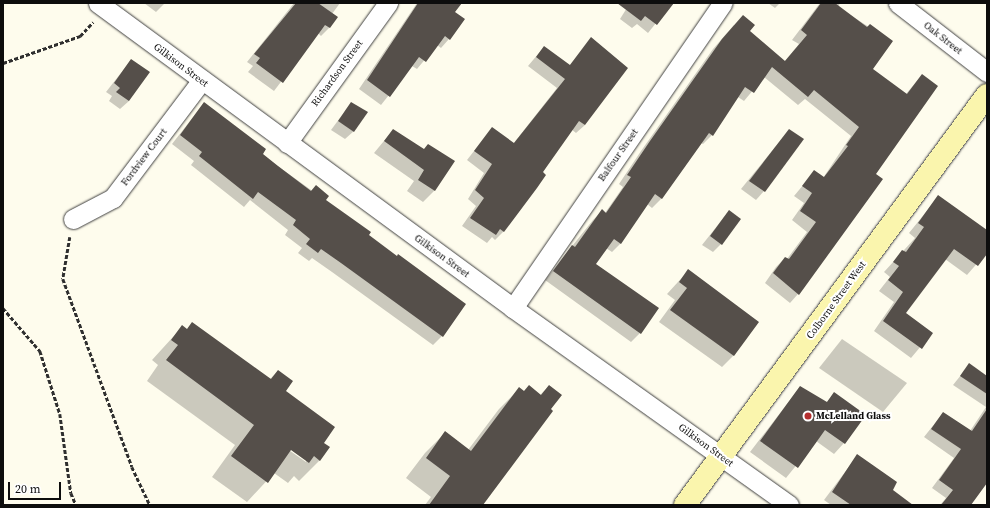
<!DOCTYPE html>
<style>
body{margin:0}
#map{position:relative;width:990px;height:508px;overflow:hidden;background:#fefced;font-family:"Source Serif 4",serif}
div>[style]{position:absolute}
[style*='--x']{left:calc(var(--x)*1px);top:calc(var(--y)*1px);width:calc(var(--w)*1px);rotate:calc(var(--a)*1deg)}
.shadow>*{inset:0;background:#0003}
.building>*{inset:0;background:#554f4a}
.path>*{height:2.5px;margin-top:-1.25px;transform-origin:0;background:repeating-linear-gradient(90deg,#2f2f2f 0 4px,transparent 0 6px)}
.roads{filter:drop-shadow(0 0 1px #404040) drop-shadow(0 0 1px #404040)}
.minor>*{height:19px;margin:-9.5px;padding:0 9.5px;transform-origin:9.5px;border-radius:9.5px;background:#fff}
.secondary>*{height:22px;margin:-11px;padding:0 11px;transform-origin:11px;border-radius:11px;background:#faf5ad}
.dots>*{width:11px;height:11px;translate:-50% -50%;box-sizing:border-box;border:2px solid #fff;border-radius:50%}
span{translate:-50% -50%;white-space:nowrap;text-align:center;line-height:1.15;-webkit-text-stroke:4px #fff;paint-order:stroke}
.street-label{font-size:10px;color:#0d0d0d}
.poi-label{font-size:10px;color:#0d0d0d;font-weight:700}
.left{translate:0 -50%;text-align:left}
.frame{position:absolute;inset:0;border:4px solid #0d0d0d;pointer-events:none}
.scale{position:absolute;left:8px;top:482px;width:53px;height:18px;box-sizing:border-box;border:2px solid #0d0d0d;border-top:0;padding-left:5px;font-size:12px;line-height:14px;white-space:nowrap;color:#0d0d0d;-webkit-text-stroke:3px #fff;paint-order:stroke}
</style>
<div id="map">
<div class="shadow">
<div style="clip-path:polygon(144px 3px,165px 3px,156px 12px)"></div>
<div style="clip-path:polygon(294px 3px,340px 3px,332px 14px,337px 17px,329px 28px,321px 36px,318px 33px,274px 91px,248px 72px,253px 66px,247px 62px)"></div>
<div style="clip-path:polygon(417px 3px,461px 3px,454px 13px,464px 20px,449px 39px,441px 48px,437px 45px,417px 69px,412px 66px,381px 105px,359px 89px)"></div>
<div style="clip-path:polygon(630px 3px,672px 3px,648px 33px,637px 24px,632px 28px,620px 19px)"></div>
<div style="clip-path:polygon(768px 3px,780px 3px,775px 8px)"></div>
<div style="clip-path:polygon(820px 3px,840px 3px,838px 7px,892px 42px,871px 69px,906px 94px,922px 75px,874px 174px,798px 294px,790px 303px,765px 283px,776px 267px,785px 258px,787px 259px,807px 232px,792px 220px,804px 203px,794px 196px,814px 172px,823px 178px,851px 136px,805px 99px,798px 105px,764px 77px,744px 101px,738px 97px,712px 135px,703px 144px,701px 143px,661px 199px,652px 208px,647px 204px,621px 243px,612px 252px,606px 248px,595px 264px,640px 333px,631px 342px,545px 280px,593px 220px,602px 211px,605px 213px,623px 187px,619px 184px,641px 151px,713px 49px,734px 25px,748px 31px,784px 62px,799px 44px,792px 40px)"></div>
<div style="clip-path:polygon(591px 39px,585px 125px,576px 133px,571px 129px,504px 231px,495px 240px,492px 237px,487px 243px,462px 226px,476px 206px,468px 199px,484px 173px,467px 160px,492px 128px,513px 144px,557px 88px,528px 66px,544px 47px,569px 66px)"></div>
<div style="clip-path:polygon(131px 60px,129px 101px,120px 109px,109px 101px,112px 96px,106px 92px)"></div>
<div style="clip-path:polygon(204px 103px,261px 154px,325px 200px,367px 236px,442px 336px,433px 345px,332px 272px,312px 258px,309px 261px,298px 253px,302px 248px,285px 235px,288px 230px,250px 200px,244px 207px,191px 165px,194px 161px,172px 144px)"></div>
<div style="clip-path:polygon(351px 103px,354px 131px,345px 139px,331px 130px)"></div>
<div style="clip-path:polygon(393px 130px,424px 150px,453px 162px,434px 191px,423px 202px,407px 191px,414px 181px,374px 153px)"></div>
<div style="clip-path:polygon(789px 130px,764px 191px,756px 200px,741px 189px)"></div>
<div style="clip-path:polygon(938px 197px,987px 232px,987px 252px,967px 275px,945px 259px,905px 313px,932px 333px,911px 358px,874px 331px,894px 302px,879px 291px,890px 277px,884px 272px,915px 238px,909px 233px)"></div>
<div style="clip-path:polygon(729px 211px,721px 244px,713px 252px,702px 245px)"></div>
<div style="clip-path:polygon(688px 271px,734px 355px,722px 367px,659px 322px,675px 300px,667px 294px)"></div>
<div style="clip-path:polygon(evenodd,182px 327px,269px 380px,278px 371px,285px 392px,323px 443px,320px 460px,299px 481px,294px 476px,288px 483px,274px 473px,247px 502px,212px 477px,235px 445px,147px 381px,158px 365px,152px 360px,182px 327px,287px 447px,306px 460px,306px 462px,286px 448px,287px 447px)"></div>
<div style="clip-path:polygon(842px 339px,907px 383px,883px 412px,819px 368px)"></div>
<div style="clip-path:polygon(969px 365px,987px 377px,987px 483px,970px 505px,940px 505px,946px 498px,932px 488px,954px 458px,924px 437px,943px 413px,970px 431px,986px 407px,953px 385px)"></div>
<div style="clip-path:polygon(549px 386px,482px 505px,425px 505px,431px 497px,406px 478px,425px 453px,445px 433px,468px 450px,499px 409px,519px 389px,524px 392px,540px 395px)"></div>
<div style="clip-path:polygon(800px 387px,826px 403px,834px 394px,844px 443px,834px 454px,816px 441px,786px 478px,750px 452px)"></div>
<div style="clip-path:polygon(857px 456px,892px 491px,911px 505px,831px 505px,824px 500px)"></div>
</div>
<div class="building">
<div style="clip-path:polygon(296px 3px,318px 3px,338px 17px,330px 28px,325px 25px,283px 83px,256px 63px,260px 58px,254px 54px)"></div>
<div style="clip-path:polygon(418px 3px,462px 3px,455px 12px,465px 19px,450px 40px,445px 36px,426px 62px,419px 57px,390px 97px,367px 80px)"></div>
<div style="clip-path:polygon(617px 3px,674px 3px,657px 25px,645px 16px,641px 21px)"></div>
<div style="clip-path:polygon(821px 3px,835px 3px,867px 27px,870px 24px,893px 41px,873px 69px,907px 94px,922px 74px,938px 86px,876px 174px,883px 179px,799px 295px,773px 273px,785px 257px,789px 259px,816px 222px,800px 211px,812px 193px,802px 186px,814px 170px,824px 177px,848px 146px,846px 145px,859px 127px,814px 90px,808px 97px,772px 67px,754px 93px,745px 87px,713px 136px,709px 133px,662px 199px,655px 194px,621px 244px,614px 239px,596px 264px,659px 308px,641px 334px,553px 271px,572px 245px,575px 247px,602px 209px,606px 213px,631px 177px,627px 175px,650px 141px,722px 39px,743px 15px,755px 25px,750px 31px,785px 61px,807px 35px,801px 30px)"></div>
<div style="clip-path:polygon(591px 37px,628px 68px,585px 125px,579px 121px,543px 172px,546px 175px,537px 188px,504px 232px,500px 229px,496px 235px,470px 218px,484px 198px,475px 190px,492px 164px,474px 151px,492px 127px,514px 143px,565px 79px,536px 57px,544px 46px,570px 65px)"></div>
<div style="clip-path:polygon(131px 59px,150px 72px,129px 101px,116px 92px,120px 88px,114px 83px)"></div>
<div style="clip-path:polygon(204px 102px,266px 149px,263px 154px,278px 166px,311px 191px,316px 185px,329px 196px,326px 200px,371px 232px,369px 235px,397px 256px,398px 254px,466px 304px,443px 337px,341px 263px,321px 249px,318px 253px,306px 244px,310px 239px,293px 225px,296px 220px,258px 192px,253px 199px,199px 156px,202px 152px,180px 135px)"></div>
<div style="clip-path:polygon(351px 102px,368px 112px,354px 132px,338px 121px)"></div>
<div style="clip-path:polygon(393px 129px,424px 149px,428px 144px,455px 161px,435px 191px,418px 180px,424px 170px,384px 141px)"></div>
<div style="clip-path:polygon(789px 129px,804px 139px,765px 192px,749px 181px)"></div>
<div style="clip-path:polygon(938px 195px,987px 230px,987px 254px,978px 266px,954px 249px,906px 313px,933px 333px,922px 349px,883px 321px,903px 292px,888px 280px,899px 266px,893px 262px,902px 250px,906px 252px,924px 227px,918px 223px)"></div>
<div style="clip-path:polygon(729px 210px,741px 219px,722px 245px,710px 236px)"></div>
<div style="clip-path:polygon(688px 269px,759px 322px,734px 356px,670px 310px,687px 288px,679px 282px)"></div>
<div style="clip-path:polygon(192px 322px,271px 379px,278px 370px,293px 381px,286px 391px,335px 427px,324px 443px,330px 447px,320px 461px,314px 456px,309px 463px,291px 450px,268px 483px,231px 456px,254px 425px,166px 360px,178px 345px,171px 340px,182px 325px,187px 329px)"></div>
<div style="clip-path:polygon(969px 363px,987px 376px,987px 394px,960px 376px)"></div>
<div style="clip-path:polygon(529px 385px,541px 395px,549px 385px,562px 395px,551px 409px,553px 411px,483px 505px,429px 505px,450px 476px,426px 458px,445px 431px,471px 451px,519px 387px,524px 391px)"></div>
<div style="clip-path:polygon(800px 386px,827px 402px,834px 392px,866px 415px,845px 444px,825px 430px,798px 468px,760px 441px)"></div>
<div style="clip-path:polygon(987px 409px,987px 483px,971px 505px,941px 505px,953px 490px,939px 480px,961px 449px,931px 429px,943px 412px,972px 431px)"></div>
<div style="clip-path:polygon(857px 454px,897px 482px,893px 490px,913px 505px,851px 505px,832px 492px)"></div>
</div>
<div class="path">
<div style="--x:3;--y:63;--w:82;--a:-19.3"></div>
<div style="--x:80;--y:36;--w:19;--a:-47"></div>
<div style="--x:70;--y:237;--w:43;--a:99.5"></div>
<div style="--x:63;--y:279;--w:200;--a:69.8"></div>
<div style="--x:132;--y:467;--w:42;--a:64.7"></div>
<div style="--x:3;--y:308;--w:57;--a:49.3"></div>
<div style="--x:40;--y:351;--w:66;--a:72.4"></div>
<div style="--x:60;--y:414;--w:80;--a:82.1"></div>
<div style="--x:71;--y:493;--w:13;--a:67"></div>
</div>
<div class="roads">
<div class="minor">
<div style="--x:98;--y:3;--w:515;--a:36.31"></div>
<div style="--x:513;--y:308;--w:339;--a:35.5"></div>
<div style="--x:898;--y:3;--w:113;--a:37.8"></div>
<div style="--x:287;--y:143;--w:173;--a:-54.2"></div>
<div style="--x:73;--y:219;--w:45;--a:-27.7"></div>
<div style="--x:113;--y:198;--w:148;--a:-53"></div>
<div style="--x:513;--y:308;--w:370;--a:-55.5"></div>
</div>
<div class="secondary">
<div style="--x:685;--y:505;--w:509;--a:-53.63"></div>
</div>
</div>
<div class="dots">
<div style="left:808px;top:416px;background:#b42f2e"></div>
</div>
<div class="street-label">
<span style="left:943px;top:38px;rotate:38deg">Oak Street</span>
<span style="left:181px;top:65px;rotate:37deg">Gilkison Street</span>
<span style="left:337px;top:73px;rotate:-54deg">Richardson Street</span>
<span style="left:618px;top:155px;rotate:-55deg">Balfour Street</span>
<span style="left:144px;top:157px;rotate:-53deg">Fordview Court</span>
<span style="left:442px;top:256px;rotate:36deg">Gilkison Street</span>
<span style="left:836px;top:300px;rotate:-54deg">Colborne Street West</span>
<span style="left:706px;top:445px;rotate:36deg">Gilkison Street</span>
</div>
<div class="poi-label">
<span class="left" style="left:816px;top:416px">McLelland Glass</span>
</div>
<div class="frame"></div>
<div class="scale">20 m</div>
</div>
